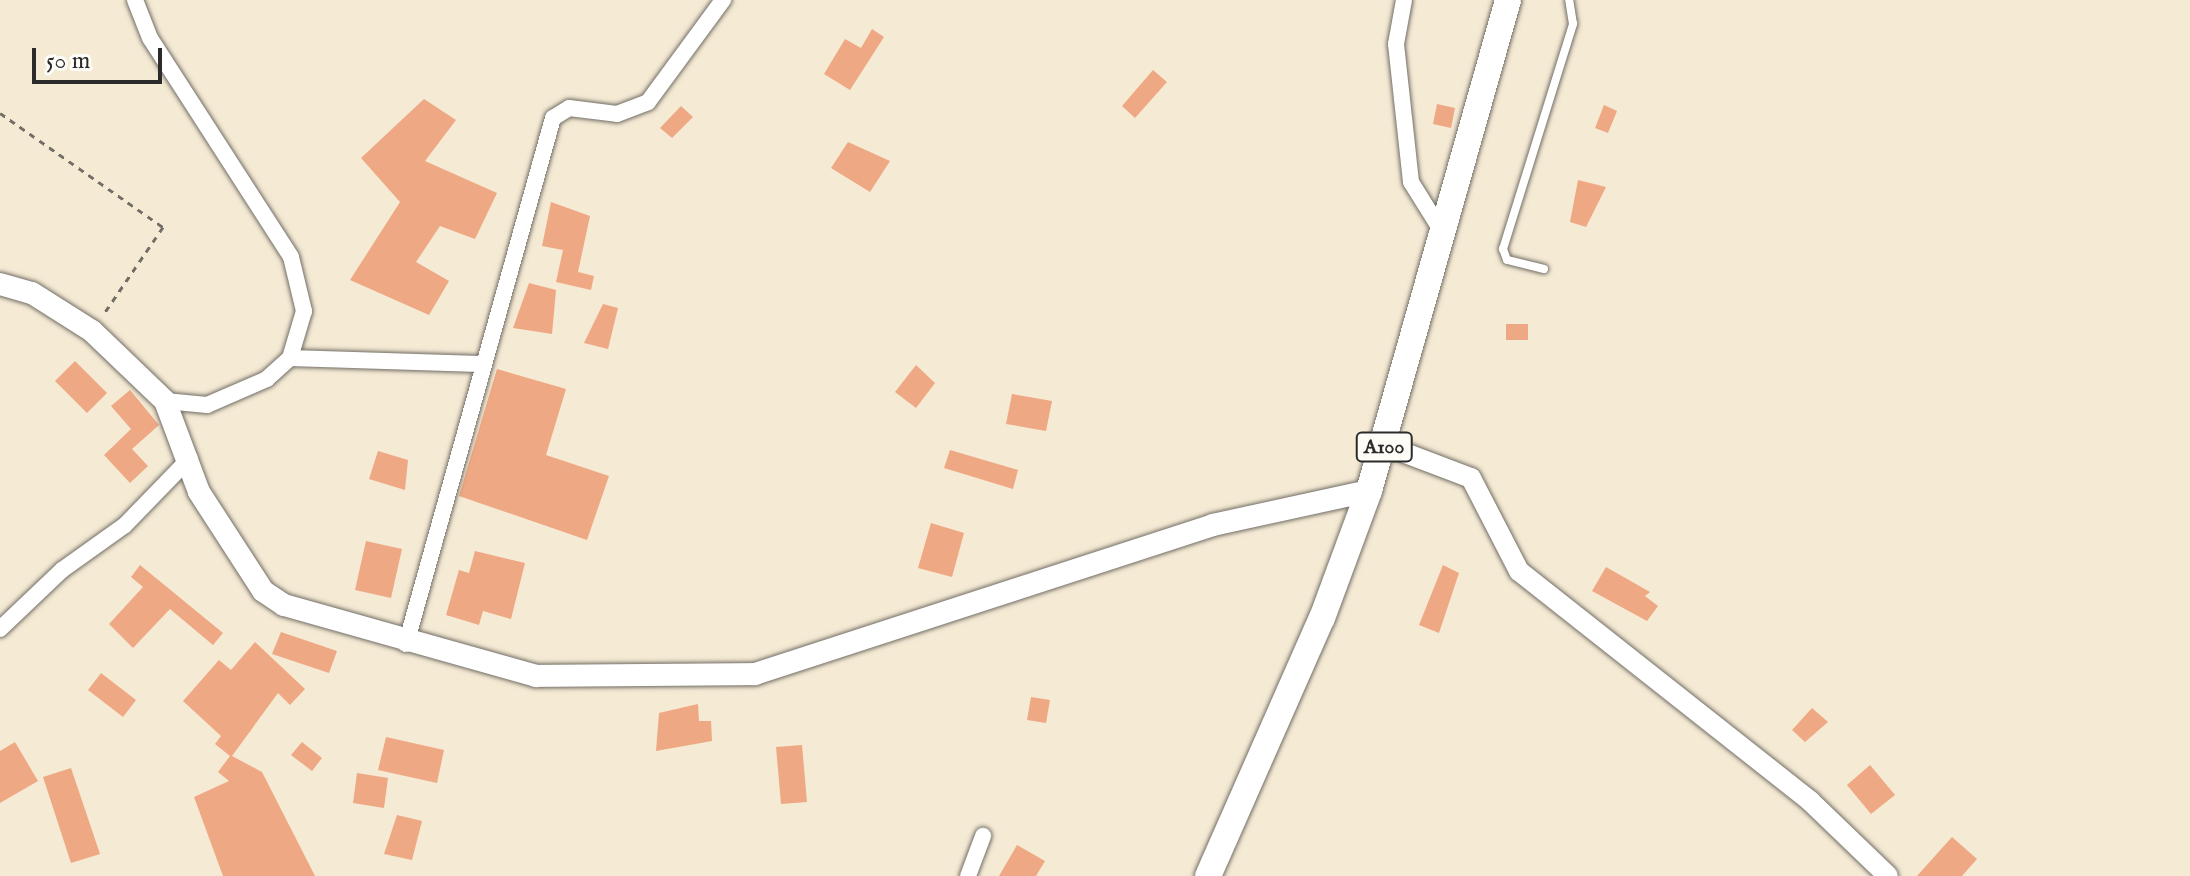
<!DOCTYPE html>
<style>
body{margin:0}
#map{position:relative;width:2190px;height:876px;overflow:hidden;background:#f5ead4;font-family:"IM FELL English",serif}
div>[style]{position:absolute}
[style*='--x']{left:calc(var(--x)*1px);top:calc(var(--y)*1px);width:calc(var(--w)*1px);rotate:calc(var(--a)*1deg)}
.building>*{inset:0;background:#efa884}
.path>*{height:3px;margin-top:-1.5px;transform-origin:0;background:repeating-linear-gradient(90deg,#726e66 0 6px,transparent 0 12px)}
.roads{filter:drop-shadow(0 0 2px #726e66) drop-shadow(0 0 2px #726e66)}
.service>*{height:8px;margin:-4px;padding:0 4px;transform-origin:4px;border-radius:4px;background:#fff}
.minor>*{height:16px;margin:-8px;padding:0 8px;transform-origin:8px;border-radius:8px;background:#fff}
.tertiary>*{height:20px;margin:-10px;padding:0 10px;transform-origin:10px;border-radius:10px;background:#fff}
.secondary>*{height:22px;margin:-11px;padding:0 11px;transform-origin:11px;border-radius:11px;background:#fff}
.trunk>*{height:26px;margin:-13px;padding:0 13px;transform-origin:13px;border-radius:13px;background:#fff}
span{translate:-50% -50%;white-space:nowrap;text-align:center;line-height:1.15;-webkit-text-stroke:8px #fdfcf7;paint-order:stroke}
.shield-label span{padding:2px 6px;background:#fdfcf7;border:2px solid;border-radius:6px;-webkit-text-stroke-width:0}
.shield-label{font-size:20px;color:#2b2b2b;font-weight:700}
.scale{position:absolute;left:32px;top:48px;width:130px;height:36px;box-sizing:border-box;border:4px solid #2b2b2b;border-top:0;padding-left:10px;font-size:24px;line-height:28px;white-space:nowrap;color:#2b2b2b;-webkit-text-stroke:6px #fdfcf7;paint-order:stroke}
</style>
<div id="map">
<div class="building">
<div style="clip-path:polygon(872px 29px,884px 37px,850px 90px,824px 74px,845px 39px,861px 48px)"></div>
<div style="clip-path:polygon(1153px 70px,1167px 82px,1135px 118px,1122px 106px)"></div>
<div style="clip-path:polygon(424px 99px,456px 120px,425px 161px,497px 193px,475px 239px,440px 226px,416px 262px,449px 281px,429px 315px,350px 280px,400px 202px,361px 158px)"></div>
<div style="clip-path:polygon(1437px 104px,1455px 108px,1451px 128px,1433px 124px)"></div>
<div style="clip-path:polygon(1604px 105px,1617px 111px,1608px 133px,1595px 128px)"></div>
<div style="clip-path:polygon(681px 106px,693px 117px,672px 138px,660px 128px)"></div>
<div style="clip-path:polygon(848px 142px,890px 161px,870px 192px,831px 168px)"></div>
<div style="clip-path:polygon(1578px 180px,1606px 187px,1586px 227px,1570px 222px)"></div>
<div style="clip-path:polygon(551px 202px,590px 216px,578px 272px,594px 276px,591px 290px,556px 282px,563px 250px,542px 246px)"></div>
<div style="clip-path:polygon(529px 283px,556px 290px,552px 334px,513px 328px)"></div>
<div style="clip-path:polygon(603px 304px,618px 308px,608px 349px,584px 343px)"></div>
<div style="clip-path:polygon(1506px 324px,1528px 324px,1528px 340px,1506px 340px)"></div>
<div style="clip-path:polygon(75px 361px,107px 393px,87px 413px,55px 381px)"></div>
<div style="clip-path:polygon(916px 365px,935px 383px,916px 408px,895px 392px)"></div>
<div style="clip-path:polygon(497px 369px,566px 389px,546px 455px,609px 476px,587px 540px,459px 496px)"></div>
<div style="clip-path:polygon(130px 390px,159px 425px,132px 449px,148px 466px,130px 483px,104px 455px,131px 429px,111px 406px)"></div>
<div style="clip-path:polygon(1012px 394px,1052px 401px,1046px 431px,1006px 424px)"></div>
<div style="clip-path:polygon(950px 450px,1018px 470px,1013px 489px,944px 468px)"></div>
<div style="clip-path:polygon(378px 451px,408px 460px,405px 490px,369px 479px)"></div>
<div style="clip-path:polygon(931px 523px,964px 533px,952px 577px,918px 568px)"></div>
<div style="clip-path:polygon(366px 541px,402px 549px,391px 598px,355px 590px)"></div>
<div style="clip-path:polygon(475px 551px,525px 563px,511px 619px,483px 611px,479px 625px,446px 615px,459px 570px,469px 573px)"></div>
<div style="clip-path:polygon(140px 565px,223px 633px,213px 645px,170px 609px,133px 648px,109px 624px,143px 587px,131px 577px)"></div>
<div style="clip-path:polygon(1443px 565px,1459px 573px,1439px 633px,1419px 625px)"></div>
<div style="clip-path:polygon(1606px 567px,1650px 592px,1645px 596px,1658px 606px,1647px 621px,1592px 591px)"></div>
<div style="clip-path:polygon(281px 632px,337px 651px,329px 673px,272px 654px)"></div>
<div style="clip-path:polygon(255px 642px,305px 689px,290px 705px,278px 693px,232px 756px,262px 772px,315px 876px,223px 876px,194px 797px,229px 781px,218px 772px,230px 756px,215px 744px,221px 736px,183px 701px,219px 660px,231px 670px)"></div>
<div style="clip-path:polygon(101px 673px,136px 700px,123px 717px,88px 690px)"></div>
<div style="clip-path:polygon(1031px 697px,1050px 700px,1046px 723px,1027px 720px)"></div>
<div style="clip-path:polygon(698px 704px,699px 721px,711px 721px,712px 741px,656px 751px,659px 713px)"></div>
<div style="clip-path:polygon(1812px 708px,1828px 722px,1805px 742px,1792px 730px)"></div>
<div style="clip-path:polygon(386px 737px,444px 750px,437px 783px,378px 770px)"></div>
<div style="clip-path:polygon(15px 742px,38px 781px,0 803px,0 751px)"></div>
<div style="clip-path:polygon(302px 742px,322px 758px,312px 771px,291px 755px)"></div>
<div style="clip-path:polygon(802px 745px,807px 802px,781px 804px,776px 747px)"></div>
<div style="clip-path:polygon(1870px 765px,1895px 795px,1871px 814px,1847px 785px)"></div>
<div style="clip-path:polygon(71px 768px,100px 854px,71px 863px,43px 777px)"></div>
<div style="clip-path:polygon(357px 773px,388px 778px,384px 808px,353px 803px)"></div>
<div style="clip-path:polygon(397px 815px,422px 821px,412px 860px,384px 854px)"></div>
<div style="clip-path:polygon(1952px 837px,1977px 859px,1962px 876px,1917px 876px)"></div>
<div style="clip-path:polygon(1017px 845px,1045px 861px,1036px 876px,999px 876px)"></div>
</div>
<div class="path">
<div style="--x:0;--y:113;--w:199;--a:35"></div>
<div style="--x:163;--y:227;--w:107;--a:124.3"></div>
</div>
<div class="roads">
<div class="service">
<div style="--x:1544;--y:269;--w:38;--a:-166"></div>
<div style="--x:1507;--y:260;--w:12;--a:-110"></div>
<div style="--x:1503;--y:249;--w:236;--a:-72.7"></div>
<div style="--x:1573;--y:24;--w:24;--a:-99"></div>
</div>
<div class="minor">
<div style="--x:135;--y:0;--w:41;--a:68.5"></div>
<div style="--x:150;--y:38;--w:260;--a:57.2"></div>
<div style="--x:291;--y:257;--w:56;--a:76.5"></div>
<div style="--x:304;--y:311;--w:49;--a:106.6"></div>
<div style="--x:290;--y:358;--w:31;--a:138"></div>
<div style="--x:267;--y:379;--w:65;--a:156.6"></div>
<div style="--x:207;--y:405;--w:42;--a:-174.6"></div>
<div style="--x:1404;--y:0;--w:45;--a:100.3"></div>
<div style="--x:1396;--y:44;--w:139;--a:83.8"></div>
<div style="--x:1411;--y:182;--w:62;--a:58.1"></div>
<div style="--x:290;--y:358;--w:190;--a:1.8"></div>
<div style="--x:0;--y:629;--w:86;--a:-43.6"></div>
<div style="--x:62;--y:570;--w:77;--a:-35.5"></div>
<div style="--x:125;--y:525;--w:93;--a:-45.9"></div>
<div style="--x:406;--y:644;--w:546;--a:-74.39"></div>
<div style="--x:553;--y:118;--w:19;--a:-32"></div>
<div style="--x:569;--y:108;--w:48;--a:7.1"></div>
<div style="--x:617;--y:114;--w:33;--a:-21"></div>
<div style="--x:648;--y:102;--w:127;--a:-53.7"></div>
<div style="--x:968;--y:876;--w:43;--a:-69.4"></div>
</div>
<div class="tertiary">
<div style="--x:1384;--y:445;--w:93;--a:20.8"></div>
<div style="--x:1471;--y:478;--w:105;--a:62.7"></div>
<div style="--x:1519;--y:571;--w:371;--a:38.3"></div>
<div style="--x:1810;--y:801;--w:108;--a:43.9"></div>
</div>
<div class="secondary">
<div style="--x:0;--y:284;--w:33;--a:16"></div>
<div style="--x:32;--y:293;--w:71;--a:32.3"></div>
<div style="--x:92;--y:331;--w:101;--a:43.8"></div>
<div style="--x:165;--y:401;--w:97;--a:69.5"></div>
<div style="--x:199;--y:492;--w:118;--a:57.1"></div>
<div style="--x:263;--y:591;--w:25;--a:34"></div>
<div style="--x:284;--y:605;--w:262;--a:15.7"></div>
<div style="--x:536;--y:676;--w:219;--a:-0.5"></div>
<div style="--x:755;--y:674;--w:482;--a:-18"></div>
<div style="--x:1213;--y:525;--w:160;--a:-12.3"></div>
</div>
<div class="trunk">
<div style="--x:1208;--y:876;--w:282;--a:-66.2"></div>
<div style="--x:1322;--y:618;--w:135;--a:-69.7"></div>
<div style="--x:1369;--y:491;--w:510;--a:-74.19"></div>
</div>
</div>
<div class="shield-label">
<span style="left:1384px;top:447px">A100</span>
</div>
<div class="scale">50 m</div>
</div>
